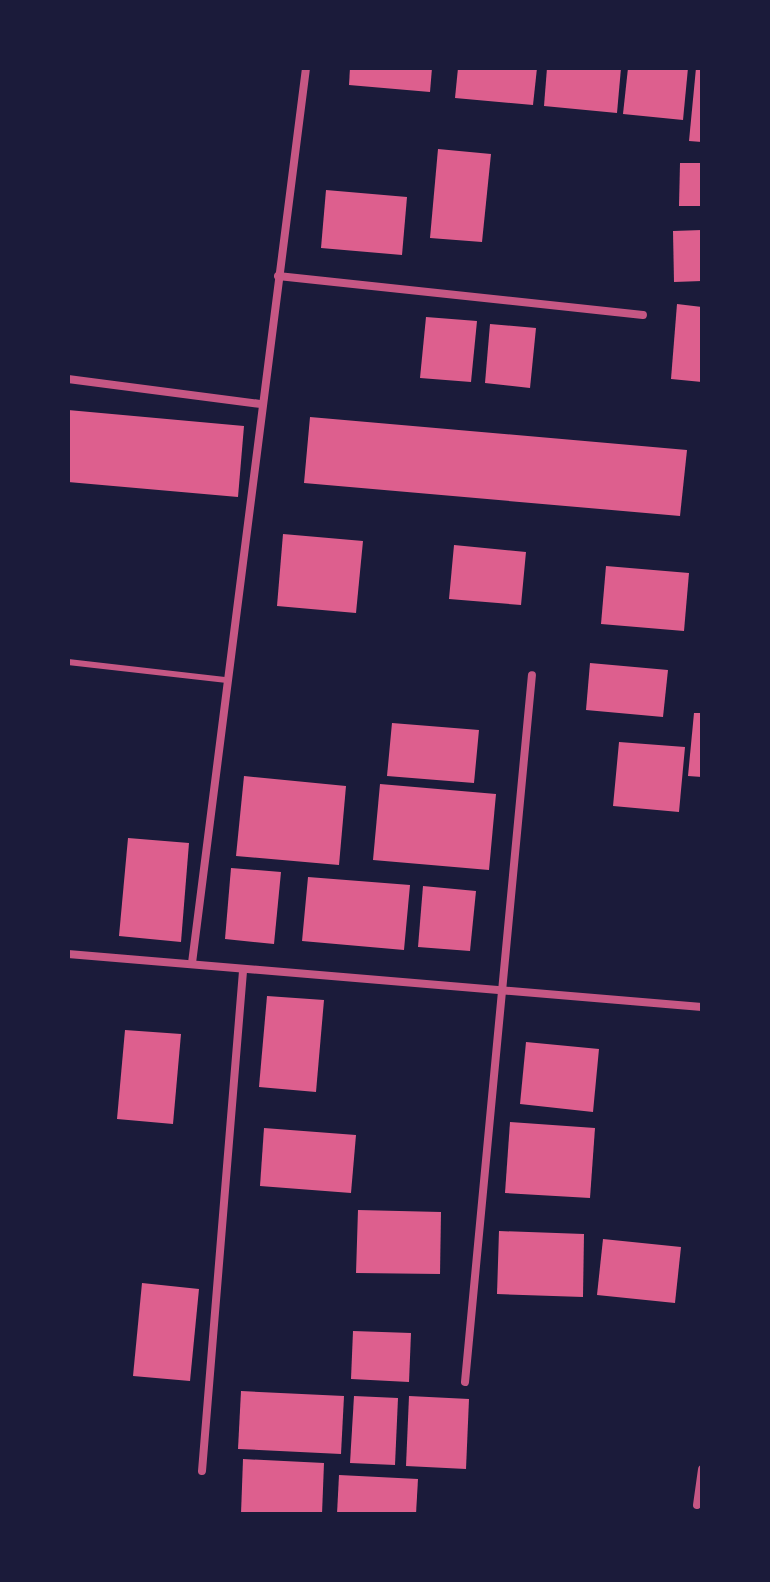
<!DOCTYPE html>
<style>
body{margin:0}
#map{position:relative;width:770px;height:1582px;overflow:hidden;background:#1b1b3a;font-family:"Times New Roman",serif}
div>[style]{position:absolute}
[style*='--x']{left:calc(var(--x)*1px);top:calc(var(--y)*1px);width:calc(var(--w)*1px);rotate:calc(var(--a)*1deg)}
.building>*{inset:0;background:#dd5f8e}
.service>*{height:6px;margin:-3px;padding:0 3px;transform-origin:3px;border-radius:3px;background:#c65784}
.minor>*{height:8px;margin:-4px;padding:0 4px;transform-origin:4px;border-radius:4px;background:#c65784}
span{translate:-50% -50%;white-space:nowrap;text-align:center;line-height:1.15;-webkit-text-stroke:7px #1b1b3a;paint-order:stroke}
.frame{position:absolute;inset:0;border:70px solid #1b1b3a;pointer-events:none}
</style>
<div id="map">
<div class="building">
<div style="clip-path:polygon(350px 68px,432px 68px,430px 92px,349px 85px)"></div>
<div style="clip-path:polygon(458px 68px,537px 68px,533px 105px,455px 98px)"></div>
<div style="clip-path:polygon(547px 68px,621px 68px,617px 113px,544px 106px)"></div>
<div style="clip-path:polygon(628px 68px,688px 68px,683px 120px,623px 114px)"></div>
<div style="clip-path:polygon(696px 68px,702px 68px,702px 142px,689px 141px)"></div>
<div style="clip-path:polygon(438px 149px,491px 154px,482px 242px,430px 238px)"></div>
<div style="clip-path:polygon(680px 163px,702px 163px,702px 206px,679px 206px)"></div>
<div style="clip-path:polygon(326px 190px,407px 197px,402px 255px,321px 248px)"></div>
<div style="clip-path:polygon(702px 230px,702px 281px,674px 282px,673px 231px)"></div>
<div style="clip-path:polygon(677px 304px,702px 307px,702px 382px,671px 379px)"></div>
<div style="clip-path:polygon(426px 317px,477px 321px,471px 382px,420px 378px)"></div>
<div style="clip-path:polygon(490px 324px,536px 328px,530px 388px,485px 383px)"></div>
<div style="clip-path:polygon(68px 410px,244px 426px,238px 497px,68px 482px)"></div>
<div style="clip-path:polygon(310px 417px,687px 450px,680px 516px,304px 483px)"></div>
<div style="clip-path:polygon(283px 534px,363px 541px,356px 613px,277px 606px)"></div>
<div style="clip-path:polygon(454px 545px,526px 552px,521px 605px,449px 599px)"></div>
<div style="clip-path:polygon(606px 566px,689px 573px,684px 631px,601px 624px)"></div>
<div style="clip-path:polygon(590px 663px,668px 670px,663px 717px,586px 710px)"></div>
<div style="clip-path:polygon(694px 713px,702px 713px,702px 777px,688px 776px)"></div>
<div style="clip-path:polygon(392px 723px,479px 730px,474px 783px,387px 776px)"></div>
<div style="clip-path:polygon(619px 742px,685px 747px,679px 812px,613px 806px)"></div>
<div style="clip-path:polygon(244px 776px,346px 786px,339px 865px,236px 856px)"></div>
<div style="clip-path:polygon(380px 784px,496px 794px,489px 870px,373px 860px)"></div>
<div style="clip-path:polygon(128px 838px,189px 843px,181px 942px,119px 936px)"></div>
<div style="clip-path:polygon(231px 868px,281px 872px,274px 944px,225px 939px)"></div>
<div style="clip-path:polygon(308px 877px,410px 885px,404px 950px,302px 941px)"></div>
<div style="clip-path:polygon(423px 886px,476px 891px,470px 951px,418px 947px)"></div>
<div style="clip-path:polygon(267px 996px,324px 1000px,316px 1092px,259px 1087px)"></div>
<div style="clip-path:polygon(125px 1030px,181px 1034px,173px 1124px,117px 1119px)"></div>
<div style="clip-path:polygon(526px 1042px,599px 1049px,593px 1112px,520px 1104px)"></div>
<div style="clip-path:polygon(510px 1122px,595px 1128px,590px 1198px,505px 1193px)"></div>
<div style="clip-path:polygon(264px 1128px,356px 1135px,351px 1193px,260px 1186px)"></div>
<div style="clip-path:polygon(358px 1210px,441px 1212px,440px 1274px,356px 1273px)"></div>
<div style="clip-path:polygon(499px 1231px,584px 1234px,583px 1297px,497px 1294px)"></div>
<div style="clip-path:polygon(603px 1239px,681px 1247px,675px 1303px,597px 1295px)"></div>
<div style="clip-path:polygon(142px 1283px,199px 1289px,190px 1381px,133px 1376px)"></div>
<div style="clip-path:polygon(353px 1331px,411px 1333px,409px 1382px,351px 1379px)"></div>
<div style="clip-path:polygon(241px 1391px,344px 1396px,341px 1454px,238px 1449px)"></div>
<div style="clip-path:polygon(354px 1396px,398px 1398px,395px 1465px,350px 1463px)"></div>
<div style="clip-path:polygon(409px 1396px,469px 1399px,466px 1469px,406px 1466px)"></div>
<div style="clip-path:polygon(243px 1459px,324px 1463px,322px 1514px,241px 1514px)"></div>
<div style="clip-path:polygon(339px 1475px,418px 1479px,416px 1514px,337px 1514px)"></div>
</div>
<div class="service">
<div style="--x:68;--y:662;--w:160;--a:6.5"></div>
</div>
<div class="minor">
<div style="--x:278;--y:276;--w:367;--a:6.1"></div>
<div style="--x:68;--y:379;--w:195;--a:7.4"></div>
<div style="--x:68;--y:954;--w:636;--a:4.78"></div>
<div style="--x:192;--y:963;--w:902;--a:-82.74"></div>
<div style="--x:465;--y:1382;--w:710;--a:-84.59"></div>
<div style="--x:202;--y:1471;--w:502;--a:-85.31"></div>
<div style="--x:697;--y:1505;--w:36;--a:-82"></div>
</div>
<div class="frame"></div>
</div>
